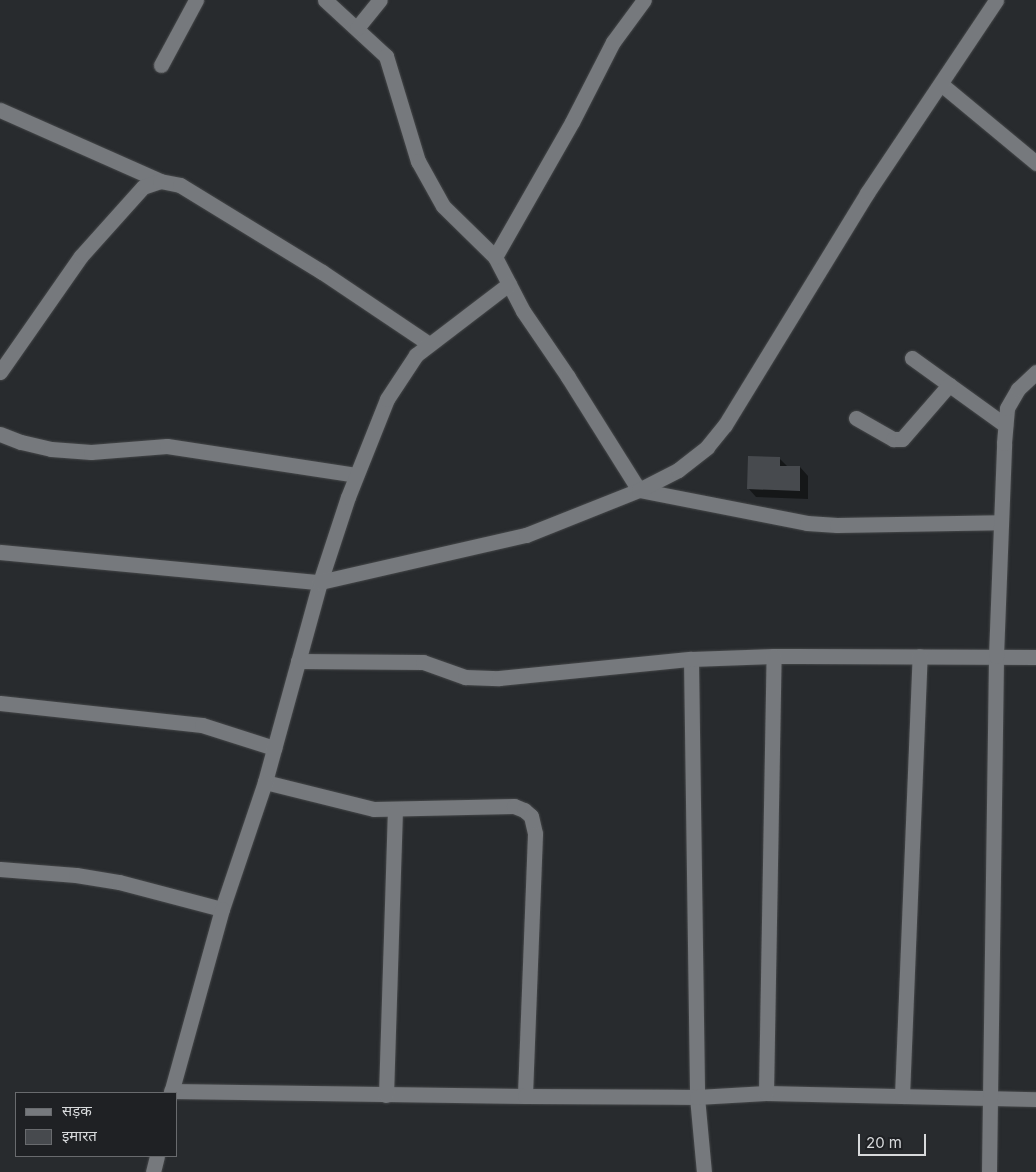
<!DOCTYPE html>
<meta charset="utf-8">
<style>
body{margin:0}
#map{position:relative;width:1036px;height:1172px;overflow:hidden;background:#282b2e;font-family:Inter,"Noto Sans Devanagari",sans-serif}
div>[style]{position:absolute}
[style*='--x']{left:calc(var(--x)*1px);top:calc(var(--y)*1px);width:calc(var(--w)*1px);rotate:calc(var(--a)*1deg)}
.shadow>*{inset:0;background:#0007}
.building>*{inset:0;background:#474a4e}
.roads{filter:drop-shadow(0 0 1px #454749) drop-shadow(0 0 1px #454749)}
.street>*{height:15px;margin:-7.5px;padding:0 7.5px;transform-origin:7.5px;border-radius:7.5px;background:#76797d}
.secondary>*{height:15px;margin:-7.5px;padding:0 7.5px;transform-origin:7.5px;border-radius:7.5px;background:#76797d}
span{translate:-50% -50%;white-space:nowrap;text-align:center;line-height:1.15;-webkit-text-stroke:4px #1f2124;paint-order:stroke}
.legend{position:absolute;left:15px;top:1092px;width:162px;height:65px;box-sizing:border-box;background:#1f2124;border:1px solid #696b6e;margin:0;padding:6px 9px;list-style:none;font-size:15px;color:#d8dadc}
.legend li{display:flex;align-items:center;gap:10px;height:25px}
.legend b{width:25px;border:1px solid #696b6e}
.scale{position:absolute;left:858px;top:1134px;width:68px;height:22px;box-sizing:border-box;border:2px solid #d8dadc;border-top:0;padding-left:6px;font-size:15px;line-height:18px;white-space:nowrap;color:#d8dadc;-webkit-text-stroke:4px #1f2124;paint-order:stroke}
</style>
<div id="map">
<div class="shadow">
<div style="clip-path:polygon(780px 459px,788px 467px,800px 467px,808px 476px,808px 499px,756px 497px,748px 488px)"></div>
</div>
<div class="building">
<div style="clip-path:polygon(748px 456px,780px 457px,780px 466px,800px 466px,800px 491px,747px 489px)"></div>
</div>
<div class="roads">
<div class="street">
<div style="--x:325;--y:0;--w:83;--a:42.6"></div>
<div style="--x:386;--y:56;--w:110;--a:73.1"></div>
<div style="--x:418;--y:161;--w:51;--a:60.9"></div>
<div style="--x:443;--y:206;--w:73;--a:44.4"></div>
<div style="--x:495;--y:257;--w:61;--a:62.6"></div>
<div style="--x:523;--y:311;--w:80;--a:55.7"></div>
<div style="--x:568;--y:377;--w:133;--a:57.9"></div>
<div style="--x:639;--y:490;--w:171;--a:11.1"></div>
<div style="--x:807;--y:523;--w:30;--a:4"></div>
<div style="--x:837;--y:525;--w:164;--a:-1"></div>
<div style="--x:357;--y:28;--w:36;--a:-51"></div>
<div style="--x:161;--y:65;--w:74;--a:-61.7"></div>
<div style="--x:0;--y:110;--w:175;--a:23.9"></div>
<div style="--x:495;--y:257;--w:155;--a:-60.3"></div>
<div style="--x:572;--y:122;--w:90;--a:-62.9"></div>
<div style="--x:613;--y:42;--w:52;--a:-53.6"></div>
<div style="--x:912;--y:358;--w:115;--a:35.8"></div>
<div style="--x:0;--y:372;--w:141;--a:-55.1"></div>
<div style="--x:81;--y:256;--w:93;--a:-48.1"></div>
<div style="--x:143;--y:187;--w:18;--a:-19"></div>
<div style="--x:160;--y:181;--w:20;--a:11"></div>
<div style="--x:180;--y:185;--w:167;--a:31.5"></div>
<div style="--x:322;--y:272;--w:129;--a:33.9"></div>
<div style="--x:856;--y:418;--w:43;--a:29.6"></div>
<div style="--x:893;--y:439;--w:9;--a:0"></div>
<div style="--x:902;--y:439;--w:72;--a:-49"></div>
<div style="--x:0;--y:434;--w:22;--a:21"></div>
<div style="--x:21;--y:442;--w:31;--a:13"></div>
<div style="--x:51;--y:449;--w:40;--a:4.3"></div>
<div style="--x:91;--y:452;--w:76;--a:-4.5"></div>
<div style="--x:167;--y:446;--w:191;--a:8.7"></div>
<div style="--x:320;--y:582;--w:89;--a:-71.8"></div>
<div style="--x:348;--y:497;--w:105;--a:-68.3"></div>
<div style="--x:387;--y:399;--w:53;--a:-56.6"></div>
<div style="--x:416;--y:355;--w:117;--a:-37.4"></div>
<div style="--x:691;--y:659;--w:438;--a:89.2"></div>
<div style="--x:697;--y:1097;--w:75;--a:84.7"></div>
<div style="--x:298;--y:661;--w:125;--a:0.5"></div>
<div style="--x:423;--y:662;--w:45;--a:19.7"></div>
<div style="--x:465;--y:677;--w:34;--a:2"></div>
<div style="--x:499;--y:678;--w:193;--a:-5.7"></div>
<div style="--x:691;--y:659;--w:83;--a:-2.1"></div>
<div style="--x:774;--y:656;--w:262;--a:0.2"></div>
<div style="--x:0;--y:703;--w:203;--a:6.2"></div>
<div style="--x:202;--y:725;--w:76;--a:17.7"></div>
<div style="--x:265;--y:782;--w:112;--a:13.9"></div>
<div style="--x:374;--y:809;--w:140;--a:-1.2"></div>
<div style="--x:514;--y:806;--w:11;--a:22"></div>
<div style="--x:524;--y:810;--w:9;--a:41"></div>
<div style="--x:531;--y:816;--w:18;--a:77"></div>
<div style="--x:535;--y:834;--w:262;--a:92.2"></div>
<div style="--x:0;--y:869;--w:76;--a:4.5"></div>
<div style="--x:76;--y:875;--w:44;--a:9.2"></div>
<div style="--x:119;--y:882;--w:106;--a:14.7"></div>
<div style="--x:171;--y:1091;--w:354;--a:0.8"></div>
<div style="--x:525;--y:1096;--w:172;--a:0.3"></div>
<div style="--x:697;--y:1097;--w:69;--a:-3.3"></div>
<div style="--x:766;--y:1093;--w:270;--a:1.3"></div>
<div style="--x:766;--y:1093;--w:437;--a:-89"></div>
<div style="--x:386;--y:1095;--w:286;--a:-88.2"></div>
<div style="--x:902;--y:1096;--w:440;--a:-87.7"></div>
<div style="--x:989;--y:1172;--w:516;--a:-89.22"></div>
<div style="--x:996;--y:656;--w:213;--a:-87.8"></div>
<div style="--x:1004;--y:443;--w:35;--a:-85"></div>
<div style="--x:1007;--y:408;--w:22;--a:-60"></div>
<div style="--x:1018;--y:389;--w:25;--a:-43"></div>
</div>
<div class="secondary">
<div style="--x:941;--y:84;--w:124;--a:39.7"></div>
<div style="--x:0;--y:552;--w:321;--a:5.4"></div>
<div style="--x:320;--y:582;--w:207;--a:105.4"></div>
<div style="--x:265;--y:782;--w:134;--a:108.7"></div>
<div style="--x:222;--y:909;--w:191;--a:105.5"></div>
<div style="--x:320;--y:582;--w:211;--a:-12.9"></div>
<div style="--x:526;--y:535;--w:122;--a:-21.7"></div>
<div style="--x:639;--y:490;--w:44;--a:-27.1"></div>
<div style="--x:678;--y:470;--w:37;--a:-38"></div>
<div style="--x:707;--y:447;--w:28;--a:-51"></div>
<div style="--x:725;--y:425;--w:272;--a:-58.5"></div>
<div style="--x:867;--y:193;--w:232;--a:-56.2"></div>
<div style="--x:153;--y:1172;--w:16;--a:-76"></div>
</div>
</div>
<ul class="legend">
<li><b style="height:6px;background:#76797d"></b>सड़क</li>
<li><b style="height:14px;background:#474a4e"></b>इमारत</li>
</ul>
<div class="scale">20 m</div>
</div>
